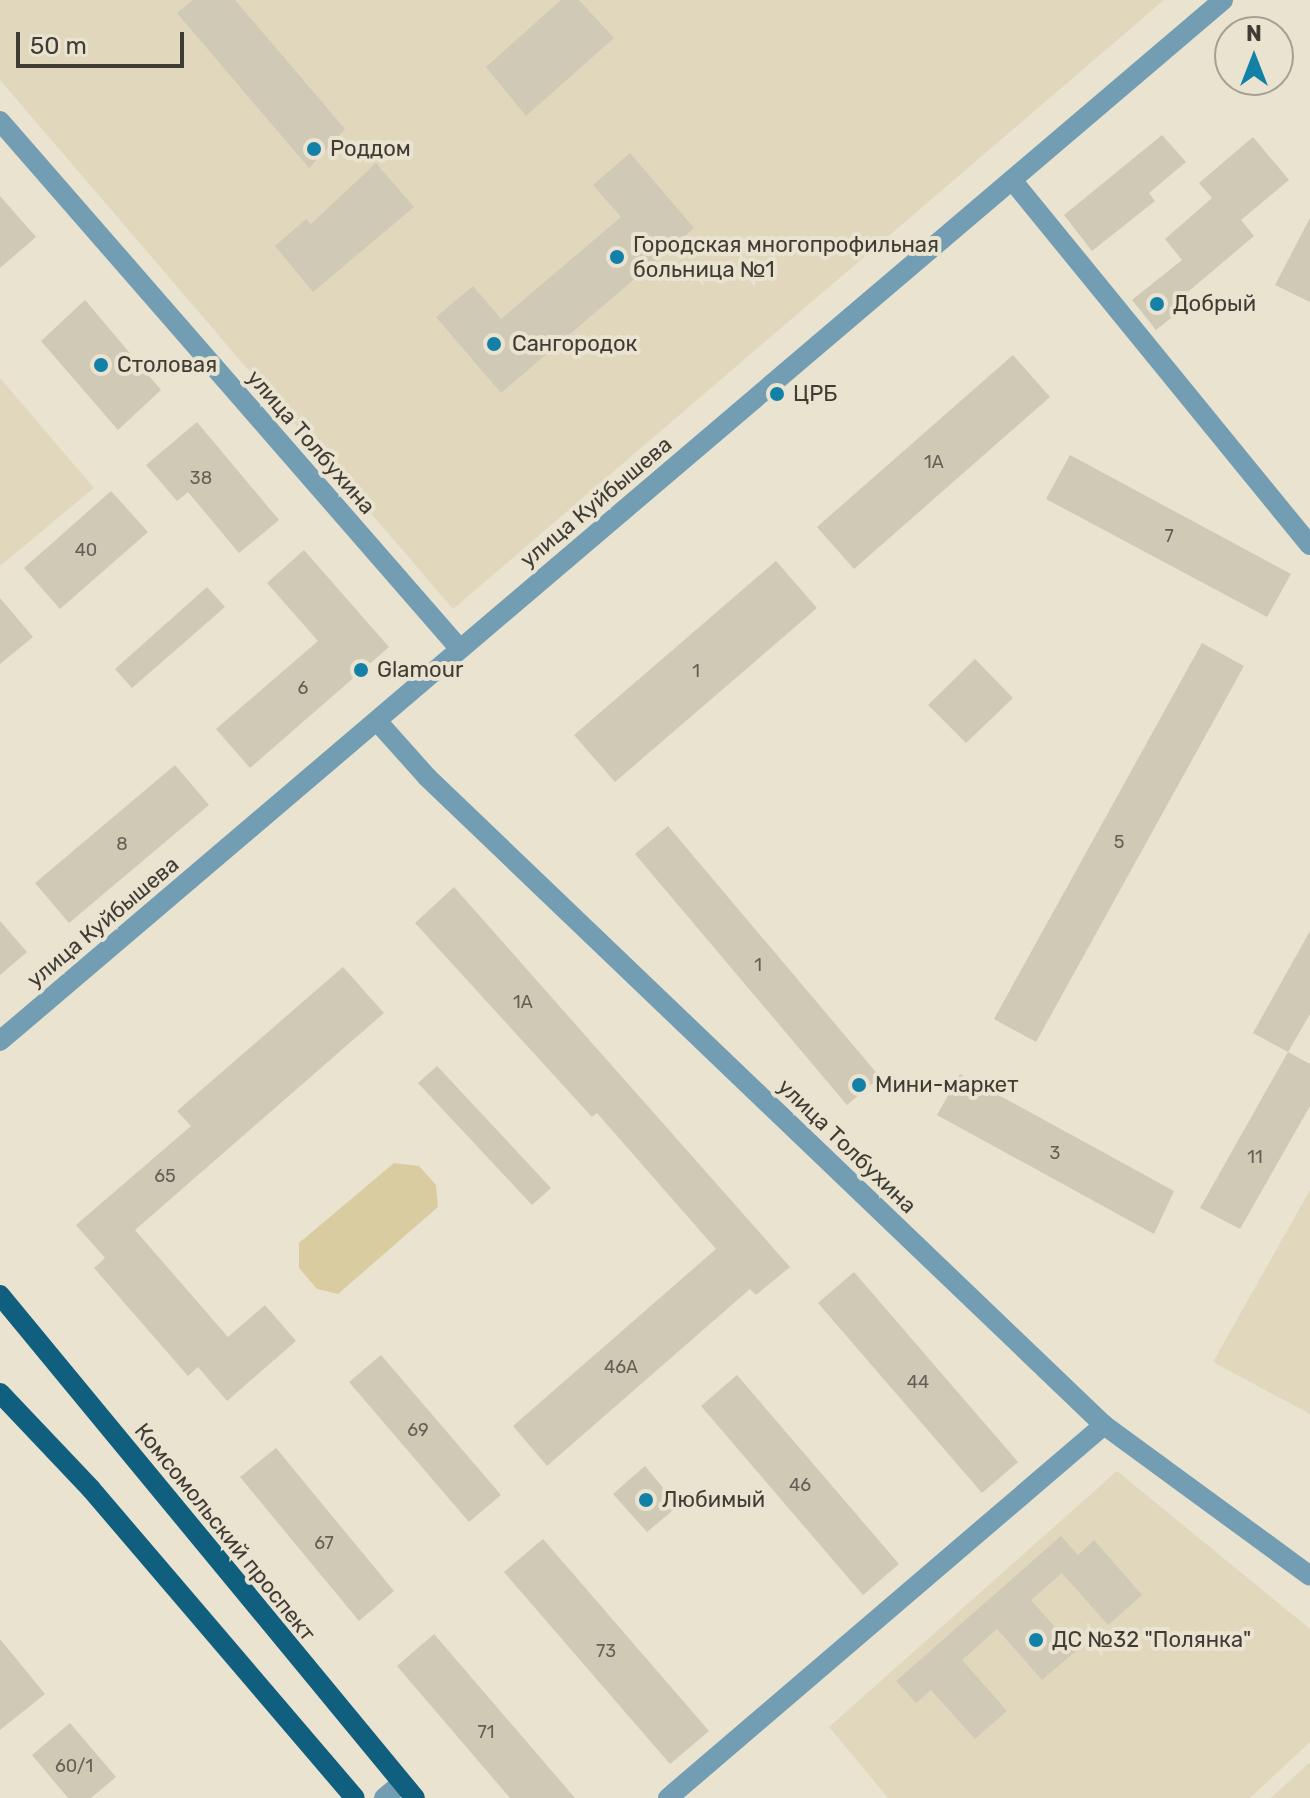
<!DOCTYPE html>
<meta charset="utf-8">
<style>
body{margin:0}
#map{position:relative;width:1310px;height:1798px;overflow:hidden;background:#e9e3d0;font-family:Rubik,sans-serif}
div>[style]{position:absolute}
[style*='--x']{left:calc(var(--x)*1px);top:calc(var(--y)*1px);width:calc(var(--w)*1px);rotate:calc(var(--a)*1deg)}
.built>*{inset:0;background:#e0d7bd}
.green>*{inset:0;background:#dacca1}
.building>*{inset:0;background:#cfc9b6}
.minor>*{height:20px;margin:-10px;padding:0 10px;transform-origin:10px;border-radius:10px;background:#729db3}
.major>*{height:20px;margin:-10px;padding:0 10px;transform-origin:10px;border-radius:10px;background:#115f7e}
.dots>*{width:22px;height:22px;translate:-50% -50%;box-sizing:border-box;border:4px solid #e9e3d0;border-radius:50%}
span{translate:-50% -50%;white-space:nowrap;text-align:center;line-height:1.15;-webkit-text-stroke:8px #e9e3d0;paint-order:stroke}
.number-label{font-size:18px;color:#635f55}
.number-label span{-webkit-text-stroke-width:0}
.poi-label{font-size:22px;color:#3f3c35}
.left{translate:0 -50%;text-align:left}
.street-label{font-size:22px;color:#3f3c35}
.north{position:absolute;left:1214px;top:16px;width:80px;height:80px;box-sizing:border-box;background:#e9e3d0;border:2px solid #a5a092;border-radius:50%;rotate:0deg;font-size:22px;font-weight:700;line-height:32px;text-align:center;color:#3f3c35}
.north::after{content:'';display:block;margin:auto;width:28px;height:36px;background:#1380a8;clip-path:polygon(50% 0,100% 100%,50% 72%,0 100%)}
.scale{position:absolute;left:16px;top:32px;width:168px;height:36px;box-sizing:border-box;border:4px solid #3f3c35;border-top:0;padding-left:10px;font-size:24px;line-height:28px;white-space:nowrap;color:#3f3c35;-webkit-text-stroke:6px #e9e3d0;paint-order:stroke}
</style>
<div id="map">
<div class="built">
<div style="clip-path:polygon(0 0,1164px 0,453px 609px,0 80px)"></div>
<div style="clip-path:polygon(0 378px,94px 488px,0 566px)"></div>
<div style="clip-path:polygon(1310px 1190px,1310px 1414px,1213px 1362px)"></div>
<div style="clip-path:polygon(1117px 1471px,1310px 1629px,1310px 1742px,1250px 1798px,888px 1798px,829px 1727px)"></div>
<div style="clip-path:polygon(1310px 1762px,1310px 1798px,1271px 1798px)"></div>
</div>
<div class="green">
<div style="clip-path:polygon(394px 1163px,419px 1166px,436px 1185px,438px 1207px,338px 1294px,317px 1289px,299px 1268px,299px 1243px)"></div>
</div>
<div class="building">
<div style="clip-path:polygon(193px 0,235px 0,345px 129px,309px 168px,177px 13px)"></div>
<div style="clip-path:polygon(561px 0,579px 0,614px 38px,526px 116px,486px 67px)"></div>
<div style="clip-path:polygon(1162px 135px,1186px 162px,1149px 193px,1155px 201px,1092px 251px,1064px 215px)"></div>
<div style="clip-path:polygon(1253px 137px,1289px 180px,1241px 220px,1254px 236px,1176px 302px,1182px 309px,1156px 330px,1132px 300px,1182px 260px,1165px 239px,1212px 198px,1199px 183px)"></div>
<div style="clip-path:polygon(630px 153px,694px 228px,501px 393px,436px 317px,473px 286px,501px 319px,621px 217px,593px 185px)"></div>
<div style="clip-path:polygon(376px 163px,414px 207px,313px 292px,275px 246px,306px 219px,311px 224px)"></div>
<div style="clip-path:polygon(0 196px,36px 237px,0 268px)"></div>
<div style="clip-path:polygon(1310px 218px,1310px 302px,1275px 285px)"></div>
<div style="clip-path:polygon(85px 300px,161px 390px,118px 430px,41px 341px)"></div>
<div style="clip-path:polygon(1013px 355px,1050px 397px,854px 569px,817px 527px)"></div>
<div style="clip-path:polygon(197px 422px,279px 520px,239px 553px,188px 492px,177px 501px,146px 465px)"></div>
<div style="clip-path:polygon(1070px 455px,1291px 574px,1267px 617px,1046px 499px)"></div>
<div style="clip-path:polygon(111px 491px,148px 532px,60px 609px,24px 568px)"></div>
<div style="clip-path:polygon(304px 550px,389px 647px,250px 768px,216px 729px,318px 641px,267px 583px)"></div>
<div style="clip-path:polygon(776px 561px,817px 608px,615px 782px,574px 735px)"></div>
<div style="clip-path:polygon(207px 587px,225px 607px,132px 688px,115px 669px)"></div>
<div style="clip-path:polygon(0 598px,33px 637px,0 664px)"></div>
<div style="clip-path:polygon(1202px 643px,1244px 666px,1036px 1042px,994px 1019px)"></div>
<div style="clip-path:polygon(975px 659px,1013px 698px,966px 743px,928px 705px)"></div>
<div style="clip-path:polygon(175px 765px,209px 805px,69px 923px,35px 883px)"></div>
<div style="clip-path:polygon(668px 826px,880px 1077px,847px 1105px,635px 854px)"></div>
<div style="clip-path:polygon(454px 887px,790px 1267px,756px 1295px,750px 1289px,547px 1466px,513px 1426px,716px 1249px,597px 1113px,592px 1117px,415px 923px)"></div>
<div style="clip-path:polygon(0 921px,27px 952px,0 975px)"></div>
<div style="clip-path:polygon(1310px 931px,1310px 1014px,1288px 1052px,1253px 1033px)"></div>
<div style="clip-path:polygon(343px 967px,384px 1013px,135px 1230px,228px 1337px,265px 1305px,296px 1341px,227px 1401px,198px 1367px,188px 1376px,94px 1268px,105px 1258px,76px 1225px,191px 1126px,177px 1111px)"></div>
<div style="clip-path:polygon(1288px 1052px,1310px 1064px,1310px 1106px,1240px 1229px,1200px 1208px)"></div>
<div style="clip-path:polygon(437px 1066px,551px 1188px,532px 1205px,418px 1083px)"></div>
<div style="clip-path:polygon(960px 1074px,1174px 1191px,1154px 1234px,937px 1115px)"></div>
<div style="clip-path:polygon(854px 1272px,1018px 1462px,982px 1493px,818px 1303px)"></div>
<div style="clip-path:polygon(381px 1355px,501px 1495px,469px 1522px,349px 1382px)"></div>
<div style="clip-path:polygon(737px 1375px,899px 1564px,863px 1595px,701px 1406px)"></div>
<div style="clip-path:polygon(276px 1448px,394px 1591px,359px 1621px,240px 1477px)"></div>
<div style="clip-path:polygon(645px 1466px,678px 1506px,647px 1532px,613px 1494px)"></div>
<div style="clip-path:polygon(1061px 1536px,1078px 1555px,1094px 1540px,1142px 1595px,1108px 1625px,1062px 1573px,1031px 1600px,1076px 1651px,1042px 1680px,997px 1629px,962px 1660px,1007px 1711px,975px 1739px,931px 1690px,916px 1703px,896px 1681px)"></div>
<div style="clip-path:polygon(543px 1539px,709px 1731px,670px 1764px,504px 1572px)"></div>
<div style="clip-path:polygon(434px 1634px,575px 1798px,510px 1798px,397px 1666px)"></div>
<div style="clip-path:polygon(0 1639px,45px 1694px,0 1730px)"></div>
<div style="clip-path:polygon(70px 1723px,116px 1777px,91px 1798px,68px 1798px,32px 1755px)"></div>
</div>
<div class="minor">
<div style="--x:0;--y:121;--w:700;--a:48.94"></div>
<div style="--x:1012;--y:180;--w:471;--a:50.8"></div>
<div style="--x:377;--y:721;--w:75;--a:48.2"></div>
<div style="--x:427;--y:777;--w:937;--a:43.75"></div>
<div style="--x:1104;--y:1425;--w:255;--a:36.2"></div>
<div style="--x:0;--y:1041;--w:1606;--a:-40.4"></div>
<div style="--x:384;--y:1798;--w:23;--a:-40"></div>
<div style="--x:668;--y:1798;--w:574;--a:-40.55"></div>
</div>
<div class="major">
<div style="--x:0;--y:1295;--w:652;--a:50.48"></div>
<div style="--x:0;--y:1393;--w:132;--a:46.5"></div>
<div style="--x:91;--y:1489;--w:406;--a:49.5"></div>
</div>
<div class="dots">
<div style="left:314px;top:149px;background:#1380a8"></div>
<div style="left:617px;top:257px;background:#1380a8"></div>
<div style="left:1157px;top:304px;background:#1380a8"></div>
<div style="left:494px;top:344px;background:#1380a8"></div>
<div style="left:101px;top:365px;background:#1380a8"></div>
<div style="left:777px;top:394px;background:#1380a8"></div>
<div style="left:361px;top:670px;background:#1380a8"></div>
<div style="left:859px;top:1085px;background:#1380a8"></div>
<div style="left:646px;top:1500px;background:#1380a8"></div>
<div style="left:1036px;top:1640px;background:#1380a8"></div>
</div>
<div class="number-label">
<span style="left:934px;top:462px">1А</span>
<span style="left:201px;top:478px">38</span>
<span style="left:1169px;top:536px">7</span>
<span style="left:86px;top:550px">40</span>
<span style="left:696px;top:671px">1</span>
<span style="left:303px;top:688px">6</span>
<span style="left:1119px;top:842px">5</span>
<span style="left:122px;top:844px">8</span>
<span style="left:758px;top:965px">1</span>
<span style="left:523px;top:1002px">1А</span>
<span style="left:1055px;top:1153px">3</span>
<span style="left:1255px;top:1157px">11</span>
<span style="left:165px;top:1176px">65</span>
<span style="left:621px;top:1367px">46А</span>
<span style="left:918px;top:1382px">44</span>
<span style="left:418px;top:1430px">69</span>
<span style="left:800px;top:1485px">46</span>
<span style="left:324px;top:1543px">67</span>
<span style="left:606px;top:1651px">73</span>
<span style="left:486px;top:1732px">71</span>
<span style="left:74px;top:1766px">60/1</span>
</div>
<div class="poi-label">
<span class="left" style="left:330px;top:149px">Роддом</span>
<span class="left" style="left:633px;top:257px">Городская многопрофильная<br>больница №1</span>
<span class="left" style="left:1173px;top:304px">Добрый</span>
<span class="left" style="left:512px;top:344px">Сангородок</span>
<span class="left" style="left:117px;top:365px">Столовая</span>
<span class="left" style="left:793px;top:394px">ЦРБ</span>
<span class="left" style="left:377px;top:670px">Glamour</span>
<span class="left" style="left:875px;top:1085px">Мини-маркет</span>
<span class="left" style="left:662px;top:1500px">Любимый</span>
<span class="left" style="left:1052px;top:1640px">ДС №32 "Полянка"</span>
</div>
<div class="street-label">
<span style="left:311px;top:442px;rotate:49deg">улица Толбухина</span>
<span style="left:596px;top:502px;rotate:-40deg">улица Куйбышева</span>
<span style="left:103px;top:922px;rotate:-40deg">улица Куйбышева</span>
<span style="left:847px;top:1146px;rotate:44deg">улица Толбухина</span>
<span style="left:225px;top:1532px;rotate:51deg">Комсомольский проспект</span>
</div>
<div class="north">N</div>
<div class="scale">50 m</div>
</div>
